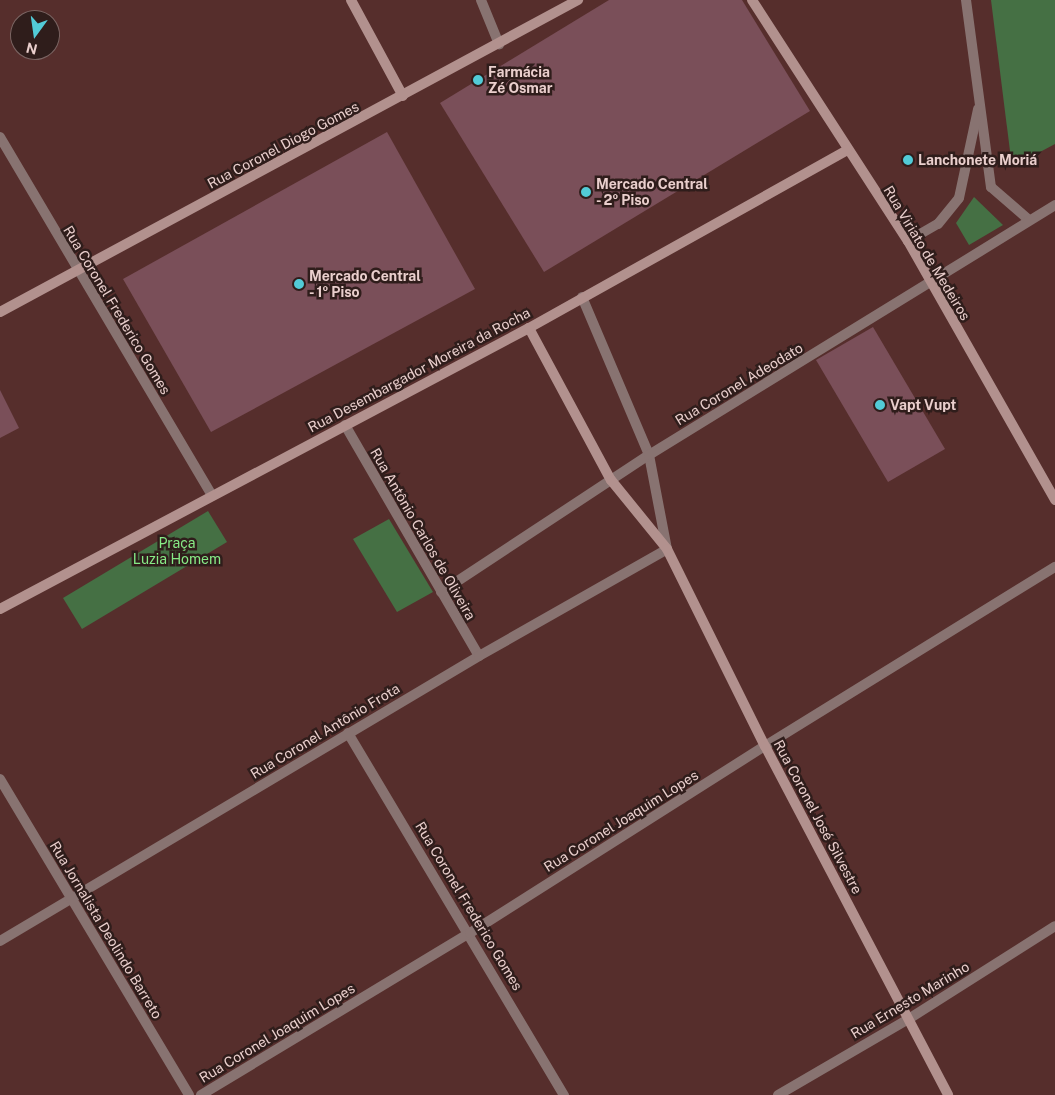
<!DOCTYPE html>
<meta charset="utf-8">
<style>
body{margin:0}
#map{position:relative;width:1055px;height:1095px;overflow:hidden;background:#562e2c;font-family:"Public Sans",sans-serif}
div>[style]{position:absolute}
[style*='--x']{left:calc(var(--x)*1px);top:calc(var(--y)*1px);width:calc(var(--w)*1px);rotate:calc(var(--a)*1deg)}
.green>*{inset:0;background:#457044}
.building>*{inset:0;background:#7a4f59}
.service>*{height:10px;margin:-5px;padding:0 5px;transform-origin:5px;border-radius:5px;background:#887371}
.minor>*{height:10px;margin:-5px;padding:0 5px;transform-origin:5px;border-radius:5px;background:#887371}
.tertiary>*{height:10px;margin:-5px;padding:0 5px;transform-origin:5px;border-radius:5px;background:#887371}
.secondary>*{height:10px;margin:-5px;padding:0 5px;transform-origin:5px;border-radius:5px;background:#b2918e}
.dots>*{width:14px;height:14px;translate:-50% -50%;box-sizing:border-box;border:2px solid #2f1d1b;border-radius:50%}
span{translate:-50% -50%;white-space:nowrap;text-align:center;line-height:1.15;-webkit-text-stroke:5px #2f1d1b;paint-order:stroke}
.poi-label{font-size:14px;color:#eacfcd;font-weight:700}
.left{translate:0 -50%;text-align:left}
.street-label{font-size:14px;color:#eacfcd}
.park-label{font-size:14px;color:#87ea86}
.north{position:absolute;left:10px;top:10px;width:50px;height:50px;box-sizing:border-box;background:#2f1d1b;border:1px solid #7a6462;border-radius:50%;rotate:194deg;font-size:14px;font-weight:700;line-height:20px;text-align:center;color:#eacfcd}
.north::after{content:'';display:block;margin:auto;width:18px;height:22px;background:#52cbd7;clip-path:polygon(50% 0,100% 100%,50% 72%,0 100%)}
</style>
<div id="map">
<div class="green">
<div style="clip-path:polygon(991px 0,1055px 0,1055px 144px,1012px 167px)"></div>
<div style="clip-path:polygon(974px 197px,1003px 225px,969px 245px,956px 223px)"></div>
<div style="clip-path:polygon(208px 511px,227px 542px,82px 629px,63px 598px)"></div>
<div style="clip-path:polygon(389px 519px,433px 592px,397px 612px,353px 539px)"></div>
</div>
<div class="building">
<div style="clip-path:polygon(609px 0,742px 0,810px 111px,544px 272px,440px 103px)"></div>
<div style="clip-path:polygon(387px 132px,475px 289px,211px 432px,123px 279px)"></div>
<div style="clip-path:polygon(873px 327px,945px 449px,888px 482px,816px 360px)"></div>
<div style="clip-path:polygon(0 390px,19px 428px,0 438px)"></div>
</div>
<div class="service">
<div style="--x:582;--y:297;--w:172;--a:67"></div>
<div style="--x:649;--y:455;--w:96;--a:79.2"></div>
</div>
<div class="minor">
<div style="--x:481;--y:0;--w:48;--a:67.8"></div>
<div style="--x:966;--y:0;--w:189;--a:82.4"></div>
<div style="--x:991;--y:187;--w:50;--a:41"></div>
<div style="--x:0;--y:137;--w:416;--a:59.4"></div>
<div style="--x:908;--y:241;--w:34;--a:-30"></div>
<div style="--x:938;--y:224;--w:33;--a:-51"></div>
<div style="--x:959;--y:198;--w:91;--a:-77.9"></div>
<div style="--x:345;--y:425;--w:267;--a:59.9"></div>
<div style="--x:441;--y:592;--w:249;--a:-33.4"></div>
<div style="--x:649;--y:455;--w:477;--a:-31.6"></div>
<div style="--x:348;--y:733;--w:422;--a:59.2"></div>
<div style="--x:0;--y:941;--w:557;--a:-30.75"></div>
<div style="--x:479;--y:656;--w:216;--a:-29.6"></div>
<div style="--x:201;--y:1095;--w:314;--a:-31.1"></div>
<div style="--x:470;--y:933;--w:349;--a:-32.4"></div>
<div style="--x:765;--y:746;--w:341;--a:-31.7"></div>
<div style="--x:778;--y:1095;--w:149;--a:-30.2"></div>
<div style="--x:907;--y:1020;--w:175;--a:-32.4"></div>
</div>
<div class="tertiary">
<div style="--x:0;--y:779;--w:368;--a:59.1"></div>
</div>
<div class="secondary">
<div style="--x:351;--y:0;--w:109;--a:61.6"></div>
<div style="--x:752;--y:0;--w:287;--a:57.1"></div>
<div style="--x:908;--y:241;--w:298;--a:60.4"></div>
<div style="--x:0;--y:312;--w:657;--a:-28.36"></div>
<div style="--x:529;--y:328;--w:173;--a:61.7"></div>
<div style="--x:611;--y:480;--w:89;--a:50.9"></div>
<div style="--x:667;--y:549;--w:220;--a:63.6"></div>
<div style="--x:765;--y:746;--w:394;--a:62.3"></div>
<div style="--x:0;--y:609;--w:599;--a:-27.98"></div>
<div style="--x:529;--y:328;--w:364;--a:-29.2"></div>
</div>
<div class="dots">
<div style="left:478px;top:80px;background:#52cbd7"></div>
<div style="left:908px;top:160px;background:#52cbd7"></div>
<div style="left:586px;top:192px;background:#52cbd7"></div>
<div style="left:299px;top:284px;background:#52cbd7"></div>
<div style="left:880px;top:405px;background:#52cbd7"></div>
</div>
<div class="poi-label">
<span class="left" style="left:488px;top:80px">Farmácia<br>Zé Osmar</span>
<span class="left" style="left:918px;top:160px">Lanchonete Moriá</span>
<span class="left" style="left:596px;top:192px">Mercado Central<br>- 2º Piso</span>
<span class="left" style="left:309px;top:284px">Mercado Central<br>- 1º Piso</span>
<span class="left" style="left:890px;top:405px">Vapt Vupt</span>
</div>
<div class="street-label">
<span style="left:283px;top:145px;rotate:-28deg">Rua Coronel Diogo Gomes</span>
<span style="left:927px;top:253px;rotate:59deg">Rua Viriato de Medeiros</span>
<span style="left:117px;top:310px;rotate:59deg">Rua Coronel Frederico Gomes</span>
<span style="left:419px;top:370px;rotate:-28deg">Rua Desembargador Moreira da Rocha</span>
<span style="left:739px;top:384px;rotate:-31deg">Rua Coronel Adeodato</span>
<span style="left:423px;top:534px;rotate:60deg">Rua Antônio Carlos de Oliveira</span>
<span style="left:325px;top:731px;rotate:-31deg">Rua Coronel Antônio Frota</span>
<span style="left:818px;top:817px;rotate:62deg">Rua Coronel José Silvestre</span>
<span style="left:621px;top:821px;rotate:-32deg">Rua Coronel Joaquim Lopes</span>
<span style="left:469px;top:906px;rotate:59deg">Rua Coronel Frederico Gomes</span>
<span style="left:106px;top:930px;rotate:59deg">Rua Jornalista Deolindo Barreto</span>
<span style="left:910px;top:1000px;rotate:-31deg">Rua Ernesto Marinho</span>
<span style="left:277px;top:1033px;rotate:-31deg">Rua Coronel Joaquim Lopes</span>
</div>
<div class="park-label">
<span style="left:177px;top:551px">Praça<br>Luzia Homem</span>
</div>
<div class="north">N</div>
</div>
